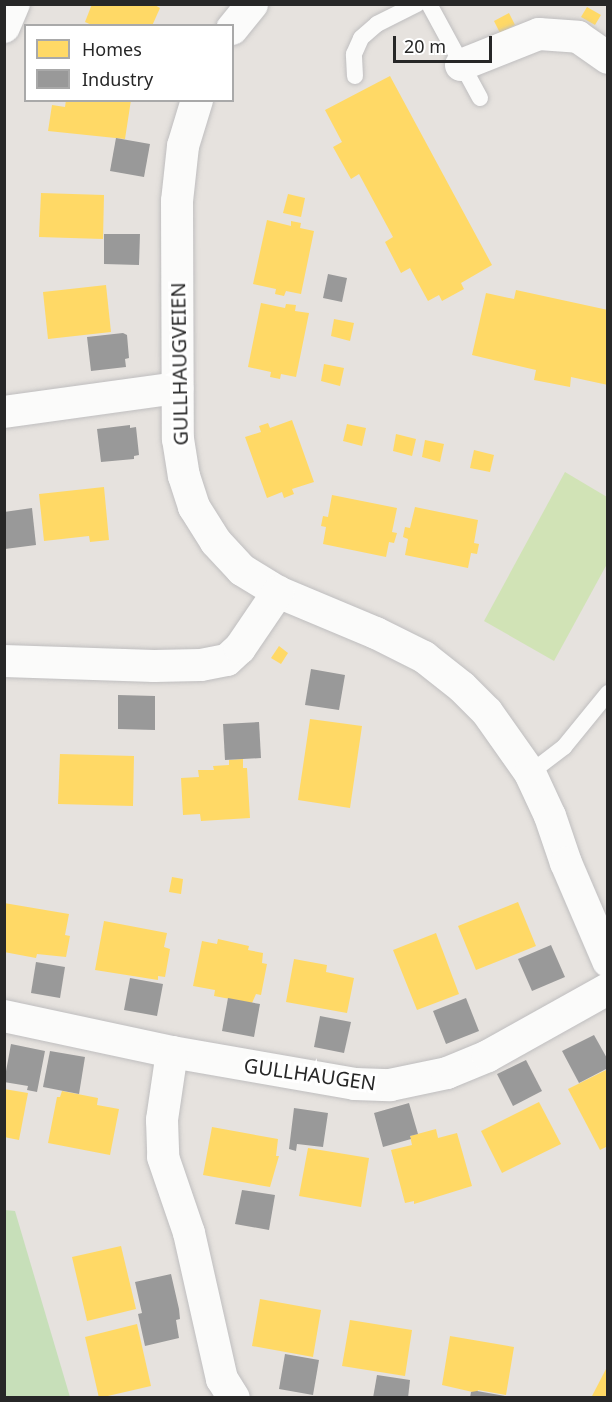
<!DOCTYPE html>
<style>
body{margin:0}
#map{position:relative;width:612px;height:1402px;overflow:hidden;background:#e6e2de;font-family:"Noto Sans",sans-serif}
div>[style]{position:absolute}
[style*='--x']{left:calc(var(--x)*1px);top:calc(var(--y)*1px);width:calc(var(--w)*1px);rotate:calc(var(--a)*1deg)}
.green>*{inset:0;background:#c7dfb9}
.pitch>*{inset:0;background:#d1e3b6}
.homes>*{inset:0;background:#ffd966}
.industry>*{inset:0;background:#999}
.roads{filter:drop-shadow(0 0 2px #bfbebf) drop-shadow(0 0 2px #bfbebf)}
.service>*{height:16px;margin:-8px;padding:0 8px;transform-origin:8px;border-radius:8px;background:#fbfbfa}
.minor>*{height:32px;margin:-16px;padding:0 16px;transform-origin:16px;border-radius:16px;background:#fbfbfa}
span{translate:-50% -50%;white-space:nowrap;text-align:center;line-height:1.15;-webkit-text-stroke:6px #fff;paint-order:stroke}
.street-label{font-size:20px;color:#272727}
.frame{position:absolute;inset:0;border:6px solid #272727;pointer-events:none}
.legend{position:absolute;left:24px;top:24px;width:210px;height:78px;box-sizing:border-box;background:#fff;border:2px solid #a9a9a9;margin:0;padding:8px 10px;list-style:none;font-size:18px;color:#272727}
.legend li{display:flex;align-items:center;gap:12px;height:30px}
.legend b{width:30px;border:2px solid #a9a9a9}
.scale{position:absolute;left:393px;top:36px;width:99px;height:27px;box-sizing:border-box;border:3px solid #272727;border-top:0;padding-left:8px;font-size:18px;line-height:21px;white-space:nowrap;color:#272727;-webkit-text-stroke:4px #fff;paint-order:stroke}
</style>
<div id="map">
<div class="green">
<div style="clip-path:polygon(5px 1210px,15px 1211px,70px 1397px,5px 1397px)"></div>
</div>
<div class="pitch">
<div style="clip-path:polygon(565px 472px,607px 497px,607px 564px,554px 661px,484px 621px)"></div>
</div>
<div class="homes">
<div style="clip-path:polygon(92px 4px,153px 4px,160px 8px,152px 26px,94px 26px,85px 22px)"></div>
<div style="clip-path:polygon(587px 7px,601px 15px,595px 25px,581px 17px)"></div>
<div style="clip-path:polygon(509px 13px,515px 25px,500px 33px,494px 21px)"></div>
<div style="clip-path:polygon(390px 76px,492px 265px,461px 283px,464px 289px,442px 301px,439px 295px,428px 301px,410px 268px,401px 273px,385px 242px,393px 237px,359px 174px,351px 179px,333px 147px,342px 142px,325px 110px)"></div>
<div style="clip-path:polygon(66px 100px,131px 100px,125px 139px,48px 131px,52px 105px,65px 107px)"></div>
<div style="clip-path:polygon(41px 193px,104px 195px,103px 239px,39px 237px)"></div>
<div style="clip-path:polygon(288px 194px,305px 198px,301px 217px,283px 213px)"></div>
<div style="clip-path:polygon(267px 220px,291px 226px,291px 221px,301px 223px,300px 228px,314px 231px,301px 294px,286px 291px,284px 296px,275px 294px,276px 289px,253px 284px)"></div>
<div style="clip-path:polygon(106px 285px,111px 332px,48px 339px,43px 292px)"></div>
<div style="clip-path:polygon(516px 290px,608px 310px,608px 385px,571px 377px,570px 387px,534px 380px,536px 370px,472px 355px,486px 293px,514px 299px)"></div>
<div style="clip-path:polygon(261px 303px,285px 308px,286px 304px,296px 305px,295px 311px,309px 313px,296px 377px,281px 374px,280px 379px,270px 377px,271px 372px,248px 367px)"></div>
<div style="clip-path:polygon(334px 319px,354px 323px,350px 341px,331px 336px)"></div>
<div style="clip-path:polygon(324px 364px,344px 368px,340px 386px,321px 381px)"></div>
<div style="clip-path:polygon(292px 420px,314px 482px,292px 489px,294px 494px,284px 498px,282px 492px,267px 498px,245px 437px,261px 432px,259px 426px,268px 423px,270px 428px)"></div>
<div style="clip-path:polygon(347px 424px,366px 428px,362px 446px,343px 441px)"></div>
<div style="clip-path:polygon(396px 434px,416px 439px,412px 456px,393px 451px)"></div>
<div style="clip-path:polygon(425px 440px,444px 444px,440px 462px,422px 457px)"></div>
<div style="clip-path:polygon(474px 450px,494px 455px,490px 472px,470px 468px)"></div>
<div style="clip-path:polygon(104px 487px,109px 540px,90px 542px,89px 536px,44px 541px,39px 494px)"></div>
<div style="clip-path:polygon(332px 495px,397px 508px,392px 532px,397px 533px,394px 543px,389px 542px,386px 557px,323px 544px,326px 527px,321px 526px,323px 516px,328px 517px)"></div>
<div style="clip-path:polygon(415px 507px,478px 520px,474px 543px,479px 544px,477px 554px,471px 553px,468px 568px,405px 555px,408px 539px,403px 537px,405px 527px,410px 528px)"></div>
<div style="clip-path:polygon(279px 646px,288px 653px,281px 664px,271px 658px)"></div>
<div style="clip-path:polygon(310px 719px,362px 726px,350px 808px,298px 800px)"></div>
<div style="clip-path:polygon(60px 754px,134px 756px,133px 806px,58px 804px)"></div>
<div style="clip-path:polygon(243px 759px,243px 768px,247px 768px,250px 818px,201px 821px,200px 814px,183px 815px,181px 778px,199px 777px,198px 770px,214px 770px,213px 766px,229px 765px,229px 760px)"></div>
<div style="clip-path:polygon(172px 877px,183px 879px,181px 894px,169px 892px)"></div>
<div style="clip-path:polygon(518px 902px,536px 946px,476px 970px,458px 926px)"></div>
<div style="clip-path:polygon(4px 903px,69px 914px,65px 935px,70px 936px,66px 957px,37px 954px,36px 958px,4px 952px)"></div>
<div style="clip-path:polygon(104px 921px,167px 933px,164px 947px,170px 949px,165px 977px,158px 976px,158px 980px,95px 970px)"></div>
<div style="clip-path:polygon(436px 933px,459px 994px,417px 1010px,393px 950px)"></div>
<div style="clip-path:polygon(218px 939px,249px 946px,248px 950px,263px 953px,262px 963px,267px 964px,261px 995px,256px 994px,252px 1003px,214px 996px,215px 990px,193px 986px,202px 941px,217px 944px)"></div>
<div style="clip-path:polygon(294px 959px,327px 965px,326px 972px,354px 978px,347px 1013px,286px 1002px)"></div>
<div style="clip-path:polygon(608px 1069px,608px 1146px,600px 1150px,568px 1089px)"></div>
<div style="clip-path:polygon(4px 1089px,28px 1093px,19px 1140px,4px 1137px)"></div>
<div style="clip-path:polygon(62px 1091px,98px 1098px,97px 1105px,119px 1109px,110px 1155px,48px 1143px,57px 1097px,60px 1097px)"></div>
<div style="clip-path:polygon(539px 1102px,561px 1144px,502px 1173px,481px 1131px)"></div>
<div style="clip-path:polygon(212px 1127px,278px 1139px,276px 1156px,279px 1156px,270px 1187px,203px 1175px)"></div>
<div style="clip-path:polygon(436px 1129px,438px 1138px,457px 1133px,472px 1186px,414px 1204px,414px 1201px,405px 1203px,391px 1150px,412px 1145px,410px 1136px)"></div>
<div style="clip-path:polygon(308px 1148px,369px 1158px,361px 1207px,299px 1196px)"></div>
<div style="clip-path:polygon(121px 1246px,136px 1309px,87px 1321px,72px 1257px)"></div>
<div style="clip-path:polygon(260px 1299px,321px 1310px,313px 1357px,252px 1346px)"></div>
<div style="clip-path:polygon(350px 1320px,412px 1330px,405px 1376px,342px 1366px)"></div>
<div style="clip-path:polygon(137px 1324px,151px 1386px,99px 1398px,85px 1337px)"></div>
<div style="clip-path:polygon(450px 1336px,514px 1347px,506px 1395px,478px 1390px,477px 1393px,442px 1385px)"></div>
<div style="clip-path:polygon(606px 1369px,608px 1398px,591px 1398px)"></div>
</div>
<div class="industry">
<div style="clip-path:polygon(116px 138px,150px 144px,144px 177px,110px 171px)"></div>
<div style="clip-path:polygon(104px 234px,140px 234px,139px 265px,104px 264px)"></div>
<div style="clip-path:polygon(328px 274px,347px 278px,342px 302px,323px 298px)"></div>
<div style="clip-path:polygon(123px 333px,127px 335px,129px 358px,125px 359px,126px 367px,91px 371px,87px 337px)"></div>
<div style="clip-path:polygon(130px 425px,130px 428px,136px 427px,139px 455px,134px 456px,134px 459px,101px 462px,97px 429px)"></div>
<div style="clip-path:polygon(32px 508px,36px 545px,5px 549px,4px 512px)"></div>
<div style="clip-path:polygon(311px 669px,345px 675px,339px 710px,305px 705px)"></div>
<div style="clip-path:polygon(118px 695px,155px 696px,155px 730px,118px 729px)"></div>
<div style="clip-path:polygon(259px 722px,261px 758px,225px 760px,223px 724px)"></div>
<div style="clip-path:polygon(551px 945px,565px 977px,532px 991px,518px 959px)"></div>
<div style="clip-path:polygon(36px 962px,65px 967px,60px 998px,31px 993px)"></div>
<div style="clip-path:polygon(130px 978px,163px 984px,157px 1016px,124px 1010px)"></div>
<div style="clip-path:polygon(228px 998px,260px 1004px,254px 1037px,222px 1031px)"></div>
<div style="clip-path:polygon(466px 998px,479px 1031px,446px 1044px,433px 1011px)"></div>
<div style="clip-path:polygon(320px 1016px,351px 1022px,344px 1053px,314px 1047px)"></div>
<div style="clip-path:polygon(594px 1035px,608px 1060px,608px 1068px,579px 1083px,562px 1051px)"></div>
<div style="clip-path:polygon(11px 1044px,45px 1051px,37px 1092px,27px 1090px,28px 1086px,4px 1082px)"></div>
<div style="clip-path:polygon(50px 1051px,85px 1057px,79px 1094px,43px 1087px)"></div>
<div style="clip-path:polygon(526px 1060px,542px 1091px,513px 1106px,497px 1074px)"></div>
<div style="clip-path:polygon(409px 1103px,418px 1134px,410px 1136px,411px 1139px,383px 1147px,374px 1113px)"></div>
<div style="clip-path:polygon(294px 1108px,328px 1113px,323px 1147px,297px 1144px,296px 1151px,289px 1149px)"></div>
<div style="clip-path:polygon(242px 1190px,275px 1195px,269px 1230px,235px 1224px)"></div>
<div style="clip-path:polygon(171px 1274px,179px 1309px,180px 1319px,176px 1320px,179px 1338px,145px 1346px,138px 1314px,142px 1313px,135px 1282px)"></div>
<div style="clip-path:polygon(285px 1354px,319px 1360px,313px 1395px,279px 1389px)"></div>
<div style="clip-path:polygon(377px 1375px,410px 1380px,408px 1398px,373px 1398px)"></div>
<div style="clip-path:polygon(477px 1391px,505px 1396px,505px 1398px,470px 1398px,471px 1392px)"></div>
</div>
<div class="roads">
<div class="service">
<div style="--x:429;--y:4;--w:107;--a:61.5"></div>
<div style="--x:355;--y:76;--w:22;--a:-93"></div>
<div style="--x:354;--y:54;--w:17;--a:-66"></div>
<div style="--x:361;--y:38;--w:21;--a:-41"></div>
<div style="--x:377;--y:24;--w:45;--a:-26.6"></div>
<div style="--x:530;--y:773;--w:43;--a:-37.4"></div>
<div style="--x:564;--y:747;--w:70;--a:-50.8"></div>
</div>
<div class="minor">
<div style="--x:4;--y:27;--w:25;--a:-67"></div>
<div style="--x:232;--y:29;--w:32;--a:-51"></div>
<div style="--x:461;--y:65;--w:84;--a:-21.7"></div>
<div style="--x:539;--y:34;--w:39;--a:4"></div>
<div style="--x:578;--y:37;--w:37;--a:35"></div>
<div style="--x:197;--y:100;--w:48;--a:106.9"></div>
<div style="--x:183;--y:146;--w:55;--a:96.2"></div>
<div style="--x:177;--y:201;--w:238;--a:89.8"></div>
<div style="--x:178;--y:439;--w:37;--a:81"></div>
<div style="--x:184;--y:476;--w:33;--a:72"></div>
<div style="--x:194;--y:507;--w:41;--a:57.8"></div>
<div style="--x:216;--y:542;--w:38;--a:47"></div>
<div style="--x:242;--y:570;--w:42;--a:31.4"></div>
<div style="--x:278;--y:592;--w:106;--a:22.7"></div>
<div style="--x:376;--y:633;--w:54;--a:26.6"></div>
<div style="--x:424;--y:657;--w:48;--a:38.3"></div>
<div style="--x:462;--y:687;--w:35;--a:45"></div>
<div style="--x:487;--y:712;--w:75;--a:54.8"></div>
<div style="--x:530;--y:773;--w:47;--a:65.1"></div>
<div style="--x:550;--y:816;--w:50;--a:71.2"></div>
<div style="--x:566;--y:863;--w:107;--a:66.8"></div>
<div style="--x:4;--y:412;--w:175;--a:-7.9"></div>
<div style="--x:4;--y:661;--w:150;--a:1.9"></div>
<div style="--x:154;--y:666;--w:47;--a:-1.2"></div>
<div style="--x:201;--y:665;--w:26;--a:-11"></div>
<div style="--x:227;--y:660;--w:18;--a:-43"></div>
<div style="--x:240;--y:648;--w:68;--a:-55.8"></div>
<div style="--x:4;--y:1016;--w:172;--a:12.1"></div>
<div style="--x:172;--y:1052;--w:186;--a:9.9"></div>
<div style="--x:355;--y:1084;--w:35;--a:2"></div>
<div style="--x:390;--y:1085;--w:58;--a:-11.9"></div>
<div style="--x:447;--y:1073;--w:44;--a:-22.5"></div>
<div style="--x:488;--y:1056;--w:137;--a:-29.2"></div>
<div style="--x:172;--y:1052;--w:69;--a:98.4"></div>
<div style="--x:162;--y:1120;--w:37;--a:88"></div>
<div style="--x:163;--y:1157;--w:80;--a:71.1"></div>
<div style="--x:189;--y:1233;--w:150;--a:77.3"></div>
<div style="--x:222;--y:1379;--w:22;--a:58"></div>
</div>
</div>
<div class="street-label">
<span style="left:179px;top:364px;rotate:-91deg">GULLHAUGVEIEN</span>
<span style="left:310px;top:1074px;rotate:8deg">GULLHAUGEN</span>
</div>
<div class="frame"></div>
<ul class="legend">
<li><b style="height:16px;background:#ffd966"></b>Homes</li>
<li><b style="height:16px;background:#999"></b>Industry</li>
</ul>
<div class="scale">20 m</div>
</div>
